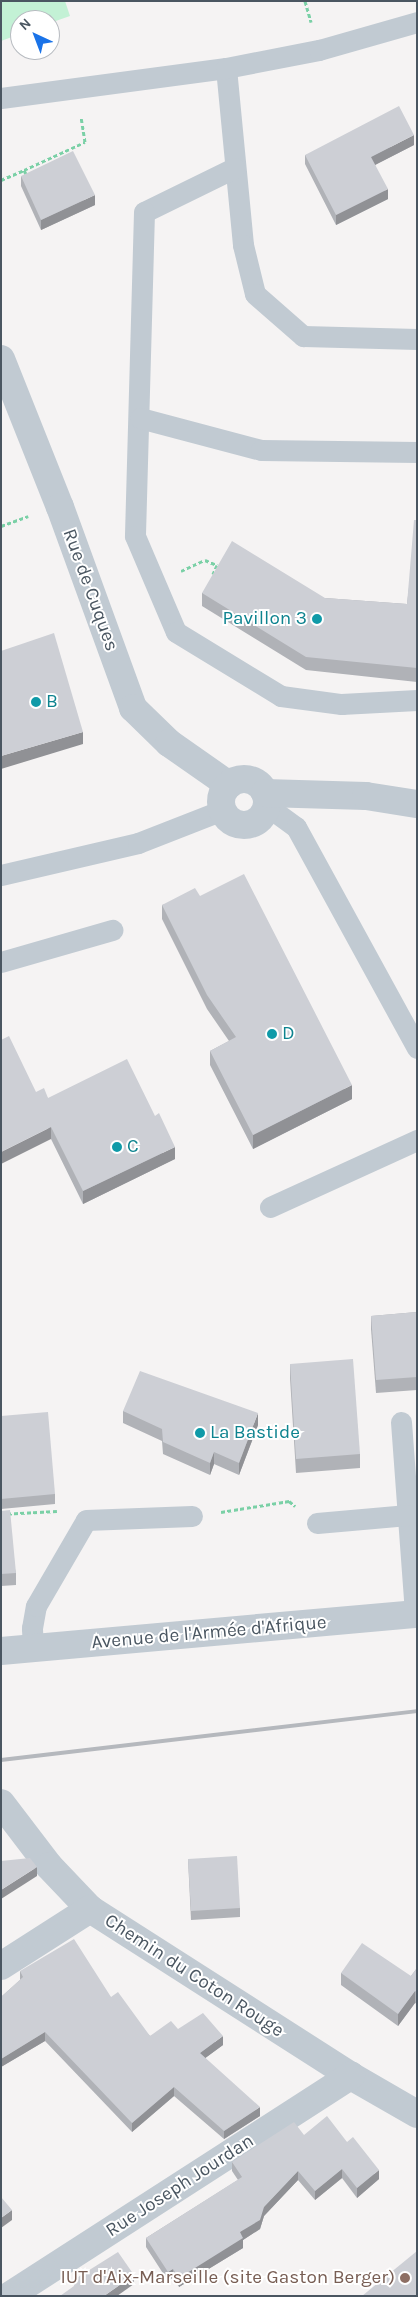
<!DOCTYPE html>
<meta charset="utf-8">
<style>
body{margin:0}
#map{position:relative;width:418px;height:2297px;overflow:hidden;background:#f5f3f3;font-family:Karla,sans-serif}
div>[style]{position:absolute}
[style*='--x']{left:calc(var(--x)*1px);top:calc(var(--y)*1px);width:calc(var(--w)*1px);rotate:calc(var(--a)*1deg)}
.green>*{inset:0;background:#c3f1d5}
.path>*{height:3px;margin-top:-1.5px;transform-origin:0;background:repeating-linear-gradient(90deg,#7ad0a6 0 4px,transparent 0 6.5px)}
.service>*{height:21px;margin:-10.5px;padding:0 10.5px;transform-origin:10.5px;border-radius:10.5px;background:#c1cad2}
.minor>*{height:28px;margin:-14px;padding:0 14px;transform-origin:14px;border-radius:14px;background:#c1cad2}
.minor>.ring{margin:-14px;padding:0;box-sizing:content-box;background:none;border:28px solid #c1cad2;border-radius:50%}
.tertiary>*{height:28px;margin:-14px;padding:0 14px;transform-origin:14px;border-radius:14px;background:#c1cad2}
.rail>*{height:4px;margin:-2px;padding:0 2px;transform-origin:2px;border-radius:2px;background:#b5b8bd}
.wall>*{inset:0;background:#b0b2b7}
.shaded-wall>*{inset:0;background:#909195}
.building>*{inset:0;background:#cdcfd5}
.dots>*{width:14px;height:14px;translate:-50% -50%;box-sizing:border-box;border:2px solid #fff;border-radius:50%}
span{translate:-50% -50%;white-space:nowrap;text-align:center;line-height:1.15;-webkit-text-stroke:4px #fff;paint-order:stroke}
.street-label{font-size:19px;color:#4a5661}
.culture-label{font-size:19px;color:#0d838f}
.right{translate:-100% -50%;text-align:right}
.left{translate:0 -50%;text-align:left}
.education-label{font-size:19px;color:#785e54}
.frame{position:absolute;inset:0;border:2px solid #4a5661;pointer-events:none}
.north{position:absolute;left:10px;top:10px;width:50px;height:50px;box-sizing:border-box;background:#fff;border:1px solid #b7bbc0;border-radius:50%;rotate:317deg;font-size:14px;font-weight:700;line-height:20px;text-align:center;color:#4a5661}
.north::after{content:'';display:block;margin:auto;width:18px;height:22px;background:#1a73e8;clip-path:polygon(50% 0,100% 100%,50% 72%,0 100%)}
</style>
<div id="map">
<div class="green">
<div style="clip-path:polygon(1px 1px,65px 1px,70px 16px,50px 23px,50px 20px,20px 20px,20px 34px,1px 41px)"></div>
</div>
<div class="path">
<div style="--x:305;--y:1;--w:22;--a:74"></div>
<div style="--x:24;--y:170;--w:67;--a:-24.7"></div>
<div style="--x:85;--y:142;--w:25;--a:-99"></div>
<div style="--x:1;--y:180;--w:25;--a:-23"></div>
<div style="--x:24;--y:170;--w:7;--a:63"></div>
<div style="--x:1;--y:526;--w:29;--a:-20"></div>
<div style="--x:181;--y:571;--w:26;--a:-25"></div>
<div style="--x:205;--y:560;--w:13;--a:23"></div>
<div style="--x:217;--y:565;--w:10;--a:114"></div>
<div style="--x:221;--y:1512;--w:69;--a:-9.2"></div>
<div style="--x:289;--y:1501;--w:8;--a:40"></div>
<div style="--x:1;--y:1514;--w:56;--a:-3.1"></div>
</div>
<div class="service">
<div style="--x:226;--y:68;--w:178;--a:84.5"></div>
<div style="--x:243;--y:245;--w:50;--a:76.2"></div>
<div style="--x:255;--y:294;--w:64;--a:41.2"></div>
<div style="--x:303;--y:336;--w:114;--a:1.5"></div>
<div style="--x:1;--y:98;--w:227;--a:-7.6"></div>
<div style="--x:226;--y:68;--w:95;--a:-11"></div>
<div style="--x:319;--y:50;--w:102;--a:-15.9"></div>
<div style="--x:234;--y:168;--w:100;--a:153.9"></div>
<div style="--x:144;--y:212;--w:324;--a:91.6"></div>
<div style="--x:135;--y:536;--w:104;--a:66.9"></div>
<div style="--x:176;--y:632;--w:123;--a:31.4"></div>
<div style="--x:281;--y:696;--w:61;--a:7.6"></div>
<div style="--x:341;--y:704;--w:76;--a:-3"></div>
<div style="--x:140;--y:418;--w:125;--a:14.8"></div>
<div style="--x:261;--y:450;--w:156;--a:0.7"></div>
<div style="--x:267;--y:806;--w:36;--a:36"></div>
<div style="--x:296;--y:827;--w:252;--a:61.3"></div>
<div style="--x:1;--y:875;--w:141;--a:-13.1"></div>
<div style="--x:138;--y:843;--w:90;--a:-21.4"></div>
<div style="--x:1;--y:962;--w:116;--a:-16.1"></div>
<div style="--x:270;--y:1207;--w:162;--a:-24.5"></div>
<div style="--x:401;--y:1422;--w:193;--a:85.8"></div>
<div style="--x:317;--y:1523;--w:91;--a:-5"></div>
<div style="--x:33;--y:1648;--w:20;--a:-93"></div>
<div style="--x:32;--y:1628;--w:22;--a:-80"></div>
<div style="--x:36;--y:1606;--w:99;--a:-59.8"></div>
<div style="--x:86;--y:1520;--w:106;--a:-2.2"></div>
</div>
<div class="minor">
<div style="--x:1;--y:359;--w:159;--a:68.3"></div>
<div style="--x:60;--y:507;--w:214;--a:70"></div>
<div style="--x:133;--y:708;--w:50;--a:44.2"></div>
<div style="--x:169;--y:743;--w:73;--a:35"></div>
<div class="ring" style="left:221px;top:779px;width:18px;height:18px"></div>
<div style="--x:265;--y:793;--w:101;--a:1.7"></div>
<div style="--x:366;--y:796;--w:52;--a:8.9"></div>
<div style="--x:1;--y:1803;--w:79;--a:52.7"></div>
<div style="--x:49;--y:1866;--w:59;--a:46.4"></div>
<div style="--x:90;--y:1909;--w:310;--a:32.6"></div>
<div style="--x:351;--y:2076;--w:76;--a:29.9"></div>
<div style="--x:1;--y:1966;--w:106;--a:-32.6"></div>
<div style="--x:9;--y:2296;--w:407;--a:-32.8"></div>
</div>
<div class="tertiary">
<div style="--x:1;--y:1651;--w:418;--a:-5.1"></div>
</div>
<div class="rail">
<div style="--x:1;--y:1760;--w:419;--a:-6.7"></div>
</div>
<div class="wall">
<div style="clip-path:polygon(414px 145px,375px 165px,388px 199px,336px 225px,305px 164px,305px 155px)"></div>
<div style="clip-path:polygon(21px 176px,95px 205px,41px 230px,21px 186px)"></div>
<div style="clip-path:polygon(417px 520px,417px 682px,306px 670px,202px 606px,202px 593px,325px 598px,407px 604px)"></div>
<div style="clip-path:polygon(200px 896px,352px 1099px,253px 1149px,210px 1065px,210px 1051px,229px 1041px,207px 1009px,162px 919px,162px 905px)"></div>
<div style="clip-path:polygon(36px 1092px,48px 1098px,175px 1159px,83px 1204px,51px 1139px)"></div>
<div style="clip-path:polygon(417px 1312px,417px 1390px,376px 1393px,371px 1329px,371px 1316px)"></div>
<div style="clip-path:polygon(290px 1364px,360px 1454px,360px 1468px,296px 1473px,290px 1378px)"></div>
<div style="clip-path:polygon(123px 1411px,258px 1425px,239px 1475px,214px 1464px,210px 1475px,163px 1454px,162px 1441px,123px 1423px)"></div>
<div style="clip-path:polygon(1px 1416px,55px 1494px,55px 1504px,1px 1509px)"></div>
<div style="clip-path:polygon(1px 1511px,16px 1573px,16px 1585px,1px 1586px)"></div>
<div style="clip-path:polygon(188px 1859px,240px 1908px,240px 1917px,191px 1920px)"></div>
<div style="clip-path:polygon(417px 1968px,417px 2004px,415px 2003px,398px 2026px,341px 1985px,341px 1973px,411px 1976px)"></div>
<div style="clip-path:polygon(20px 1971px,111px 1997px,150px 2036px,178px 2029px,223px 2045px,205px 2058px,260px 2116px,224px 2139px,174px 2096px,132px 2132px,45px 2041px,1px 2067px,1px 1997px,20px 1980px)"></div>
<div style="clip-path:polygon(304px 2135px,347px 2142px,379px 2179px,357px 2198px,342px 2178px,315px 2200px,298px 2180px,264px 2216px,260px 2229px,243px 2240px,243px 2248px,179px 2287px,173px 2278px,168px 2281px,146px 2247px,146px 2238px,238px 2180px,232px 2171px,232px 2162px)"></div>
</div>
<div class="shaded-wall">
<div style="clip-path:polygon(414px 135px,414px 145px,371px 167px,371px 157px)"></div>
<div style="clip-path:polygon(388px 189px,388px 199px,336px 225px,336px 215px)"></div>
<div style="clip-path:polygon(95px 195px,95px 205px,41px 230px,41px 220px)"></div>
<div style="clip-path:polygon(83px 732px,83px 744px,1px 769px,1px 756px)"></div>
<div style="clip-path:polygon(352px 1085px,352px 1099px,253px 1149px,253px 1135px)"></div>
<div style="clip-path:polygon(51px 1127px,51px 1139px,1px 1164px,1px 1152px)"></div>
<div style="clip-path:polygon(175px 1147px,175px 1159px,83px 1204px,83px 1191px)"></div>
<div style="clip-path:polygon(258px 1413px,258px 1425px,239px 1475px,239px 1463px)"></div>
<div style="clip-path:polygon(214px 1452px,214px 1464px,210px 1475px,210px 1463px)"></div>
<div style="clip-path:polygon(37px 1867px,37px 1876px,1px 1899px,1px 1890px)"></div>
<div style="clip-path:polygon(415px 1991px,415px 2003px,398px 2026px,398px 2014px)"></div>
<div style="clip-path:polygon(45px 2032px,45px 2041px,1px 2067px,1px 2059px)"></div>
<div style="clip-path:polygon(223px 2036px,223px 2045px,200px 2062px,200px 2053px)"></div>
<div style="clip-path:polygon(174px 2087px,174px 2096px,132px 2132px,132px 2123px)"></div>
<div style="clip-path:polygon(260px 2107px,260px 2116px,224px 2139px,224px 2131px)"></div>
<div style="clip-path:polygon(342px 2169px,342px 2178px,315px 2200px,315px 2191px)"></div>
<div style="clip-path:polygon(379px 2170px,379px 2179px,357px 2198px,357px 2188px)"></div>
<div style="clip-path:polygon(298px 2171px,298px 2180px,264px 2216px,260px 2229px,243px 2240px,243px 2248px,179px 2287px,179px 2278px,240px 2232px)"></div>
<div style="clip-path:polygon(12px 2210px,12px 2220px,1px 2228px,1px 2218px)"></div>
<div style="clip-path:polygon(173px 2269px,173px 2278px,168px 2281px,168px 2272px)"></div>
<div style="clip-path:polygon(134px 2275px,134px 2284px,117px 2296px,104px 2296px)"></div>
</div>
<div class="building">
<div style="clip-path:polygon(399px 106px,414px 135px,371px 157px,388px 189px,336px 215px,305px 155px)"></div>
<div style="clip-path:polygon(73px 151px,95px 195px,41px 220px,21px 176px)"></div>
<div style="clip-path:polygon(414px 520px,417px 520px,417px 668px,306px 657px,202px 593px,232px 541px,325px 598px,407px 604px)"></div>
<div style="clip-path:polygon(54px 633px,83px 732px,1px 756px,1px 651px)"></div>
<div style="clip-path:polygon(244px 874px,352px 1085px,253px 1135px,210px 1051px,236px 1037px,207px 995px,162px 905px,195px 888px,200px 896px)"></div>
<div style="clip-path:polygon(9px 1036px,36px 1092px,44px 1088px,48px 1098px,127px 1059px,155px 1116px,159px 1113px,175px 1147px,83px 1191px,51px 1127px,1px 1152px,1px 1040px)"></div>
<div style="clip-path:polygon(417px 1312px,417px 1377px,376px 1380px,371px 1316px)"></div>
<div style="clip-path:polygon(353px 1359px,360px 1454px,296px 1459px,290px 1364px)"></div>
<div style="clip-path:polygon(140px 1371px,258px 1413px,239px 1463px,214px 1452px,210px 1463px,163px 1442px,162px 1429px,123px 1411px)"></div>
<div style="clip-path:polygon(48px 1412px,55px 1494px,1px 1499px,1px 1416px)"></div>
<div style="clip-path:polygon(10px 1510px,16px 1573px,1px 1574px,1px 1511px)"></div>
<div style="clip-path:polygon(237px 1856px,240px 1908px,191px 1911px,188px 1859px)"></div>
<div style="clip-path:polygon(30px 1858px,37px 1867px,1px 1890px,1px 1861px)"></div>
<div style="clip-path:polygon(74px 1939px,111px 1997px,118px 1992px,150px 2036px,171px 2021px,178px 2029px,203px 2013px,223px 2036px,200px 2053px,260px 2107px,224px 2131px,174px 2087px,132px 2123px,45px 2032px,1px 2059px,1px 1997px,23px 1977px,20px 1971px)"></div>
<div style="clip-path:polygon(362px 1943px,411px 1976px,417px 1968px,417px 1992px,415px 1991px,398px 2014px,341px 1973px)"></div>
<div style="clip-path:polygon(327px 2116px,347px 2142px,353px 2137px,379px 2170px,357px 2188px,342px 2169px,315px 2191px,298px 2171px,264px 2207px,260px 2220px,240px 2232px,243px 2238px,179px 2278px,173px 2269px,168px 2272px,146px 2238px,242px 2177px,232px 2162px,294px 2122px,304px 2135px)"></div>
<div style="clip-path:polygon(1px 2197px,12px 2210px,1px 2218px)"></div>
<div style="clip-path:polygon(417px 2251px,417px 2296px,362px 2296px)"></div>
<div style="clip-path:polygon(118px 2252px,134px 2275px,104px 2296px,60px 2296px,74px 2286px,75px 2279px)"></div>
</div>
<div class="dots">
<div style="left:317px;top:619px;background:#0f9aa8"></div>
<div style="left:36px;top:702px;background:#0f9aa8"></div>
<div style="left:272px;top:1034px;background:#0f9aa8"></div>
<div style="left:117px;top:1147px;background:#0f9aa8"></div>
<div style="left:200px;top:1433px;background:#0f9aa8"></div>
<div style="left:405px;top:2278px;background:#8d6e63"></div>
</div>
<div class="street-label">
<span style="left:90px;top:590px;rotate:70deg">Rue de Cuques</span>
<span style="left:209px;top:1633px;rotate:-5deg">Avenue de l'Armée d'Afrique</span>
<span style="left:194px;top:1976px;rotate:33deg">Chemin du Coton Rouge</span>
<span style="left:180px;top:2186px;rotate:-33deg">Rue Joseph Jourdan</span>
</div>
<div class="culture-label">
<span class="right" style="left:307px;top:619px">Pavillon 3</span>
<span class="left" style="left:46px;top:702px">B</span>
<span class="left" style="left:282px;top:1034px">D</span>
<span class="left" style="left:127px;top:1147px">C</span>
<span class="left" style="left:210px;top:1433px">La Bastide</span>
</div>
<div class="education-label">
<span class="right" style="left:395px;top:2278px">IUT d'Aix-Marseille (site Gaston Berger)</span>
</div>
<div class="frame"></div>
<div class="north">N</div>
</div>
